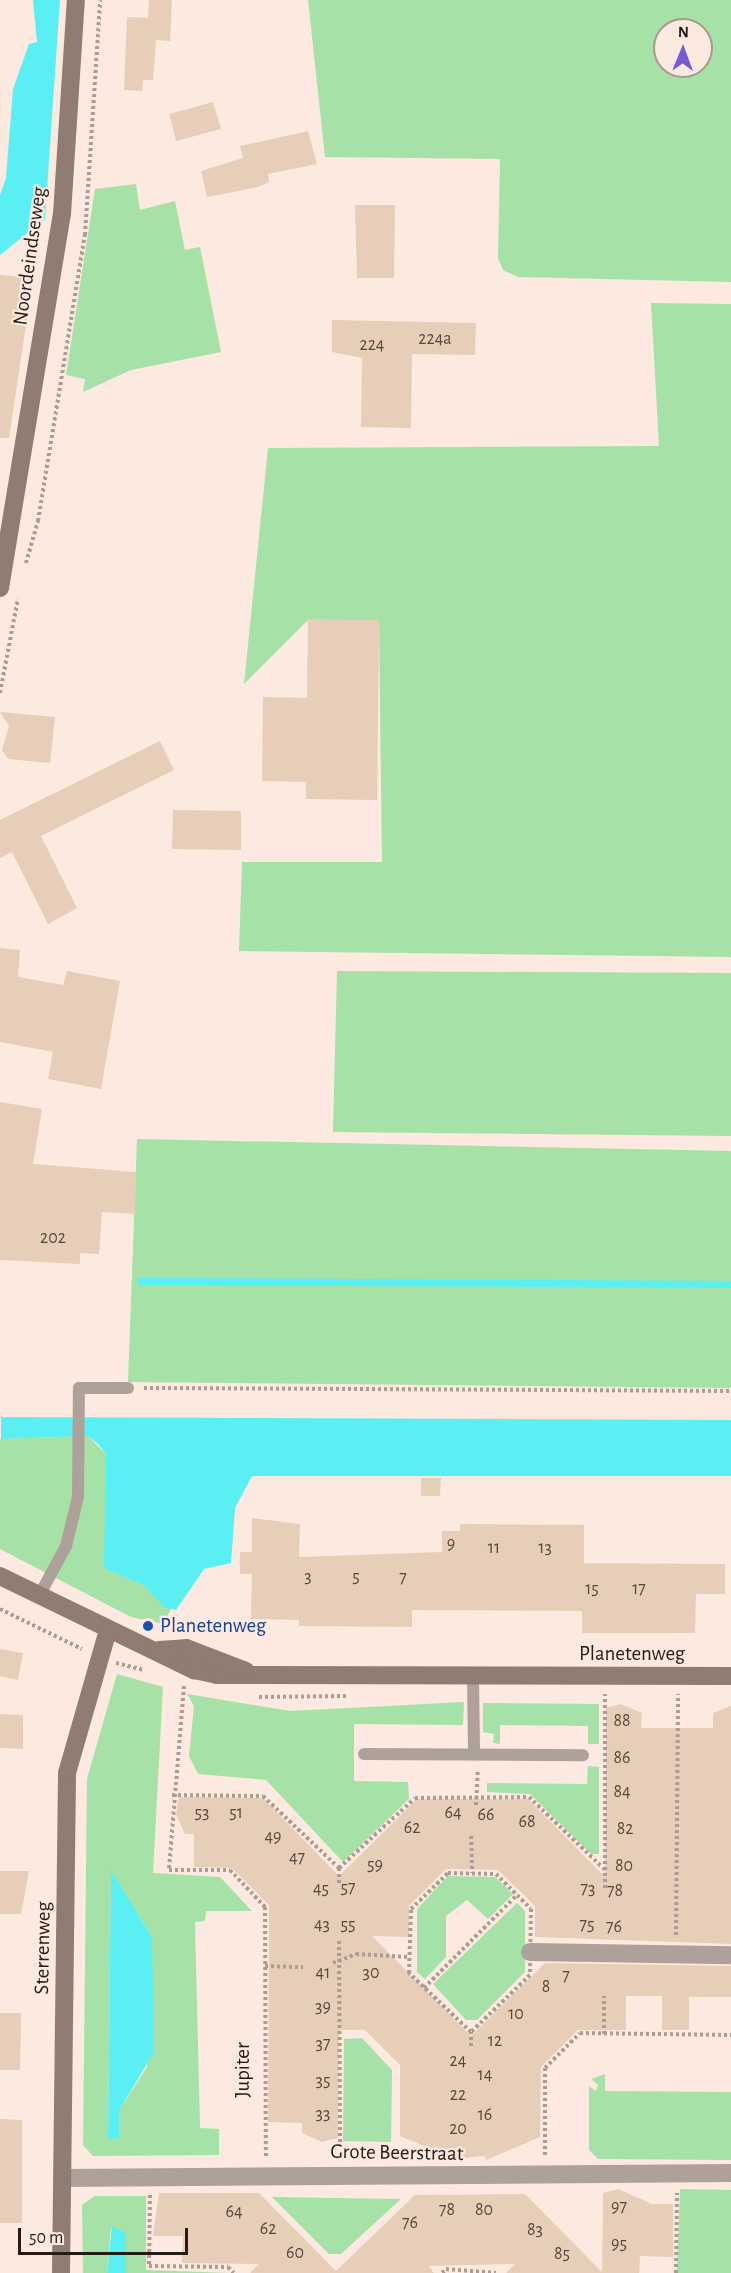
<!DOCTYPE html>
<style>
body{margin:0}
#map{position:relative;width:731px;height:2273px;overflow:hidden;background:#fce9df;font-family:"Alegreya Sans",sans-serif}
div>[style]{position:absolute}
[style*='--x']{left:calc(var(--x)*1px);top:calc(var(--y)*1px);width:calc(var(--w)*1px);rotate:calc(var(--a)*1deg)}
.green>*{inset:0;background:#a6e1a8}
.water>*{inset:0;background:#5aeff3}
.stream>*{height:7px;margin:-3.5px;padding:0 3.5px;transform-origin:3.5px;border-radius:3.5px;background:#5aeff3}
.building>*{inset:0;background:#e7ceb9}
.path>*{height:4px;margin-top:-2px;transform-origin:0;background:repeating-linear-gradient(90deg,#ac9c94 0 3px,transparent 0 6px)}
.lane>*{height:12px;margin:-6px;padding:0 6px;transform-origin:6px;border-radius:6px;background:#aea19a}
.street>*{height:18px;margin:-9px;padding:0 9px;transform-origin:9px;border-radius:9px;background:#aea19a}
.secondary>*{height:18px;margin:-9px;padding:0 9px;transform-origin:9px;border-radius:9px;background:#8f7c73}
.dots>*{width:16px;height:16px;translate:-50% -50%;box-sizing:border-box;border:3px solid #fce9df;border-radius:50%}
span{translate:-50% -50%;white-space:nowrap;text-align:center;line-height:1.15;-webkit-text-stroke:4.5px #fce9df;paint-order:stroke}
.number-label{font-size:18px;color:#56483f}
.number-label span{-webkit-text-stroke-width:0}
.street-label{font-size:21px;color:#261c16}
.transit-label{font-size:21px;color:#164399}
.left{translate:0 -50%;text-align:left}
.north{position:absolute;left:653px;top:18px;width:60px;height:60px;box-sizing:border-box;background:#fce9df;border:2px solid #a6978f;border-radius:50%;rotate:1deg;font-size:16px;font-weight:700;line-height:24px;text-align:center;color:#261c16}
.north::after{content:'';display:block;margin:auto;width:21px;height:27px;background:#765bd5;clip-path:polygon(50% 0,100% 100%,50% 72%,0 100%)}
.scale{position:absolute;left:18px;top:2228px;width:170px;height:27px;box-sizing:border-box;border:3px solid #261c16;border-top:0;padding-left:8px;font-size:18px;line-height:21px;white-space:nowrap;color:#261c16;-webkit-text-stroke:4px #fce9df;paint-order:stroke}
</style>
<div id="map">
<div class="green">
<div style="clip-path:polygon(evenodd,308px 0,731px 0,731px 282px,518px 277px,503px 270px,498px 258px,500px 159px,325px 157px,308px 0,665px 30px,701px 30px,701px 66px,665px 66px,665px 30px)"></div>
<div style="clip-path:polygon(136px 184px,140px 210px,175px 201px,185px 250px,200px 247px,221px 352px,131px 370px,83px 392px,85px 379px,66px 375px,95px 189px)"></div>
<div style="clip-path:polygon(651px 303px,731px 304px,731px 957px,239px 951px,242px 862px,382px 862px,379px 625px,307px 621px,244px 684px,268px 448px,659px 446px)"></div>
<div style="clip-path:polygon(337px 971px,731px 973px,731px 1136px,333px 1132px)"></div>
<div style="clip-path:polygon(137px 1139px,731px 1151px,731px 1388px,128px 1382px)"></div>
<div style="clip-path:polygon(88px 1436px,106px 1454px,105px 1568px,145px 1586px,171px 1609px,163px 1624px,131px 1617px,0 1549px,0 1439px)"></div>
<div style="clip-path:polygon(evenodd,117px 1674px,163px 1687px,153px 1873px,220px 1877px,252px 1911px,206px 1911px,205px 1921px,195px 1922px,200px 2128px,219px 2129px,219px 2155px,93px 2156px,83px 2145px,87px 1779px,117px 1674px,111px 1871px,152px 1937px,147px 2067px,120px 2109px,119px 2137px,108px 2139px,111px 1871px)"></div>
<div style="clip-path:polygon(187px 1694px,290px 1711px,464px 1702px,463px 1725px,354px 1724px,354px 1781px,408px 1782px,409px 1799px,343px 1862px,266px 1780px,198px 1774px,189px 1756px,194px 1706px)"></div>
<div style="clip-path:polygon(483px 1703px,599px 1704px,599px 1744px,588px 1744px,588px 1726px,500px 1725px,500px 1744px,493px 1743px,494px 1734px,483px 1732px)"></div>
<div style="clip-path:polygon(588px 1766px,599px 1767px,599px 1854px,591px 1854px,530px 1794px,487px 1792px,487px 1783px,587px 1784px)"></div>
<div style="clip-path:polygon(448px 1876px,495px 1877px,513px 1894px,488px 1919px,467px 1900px,446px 1916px,446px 1957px,425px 1979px,417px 1972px,417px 1909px)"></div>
<div style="clip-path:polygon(517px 1903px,525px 1911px,525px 1972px,477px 2020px,466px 2020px,433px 1984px)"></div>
<div style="clip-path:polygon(362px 2038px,392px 2070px,391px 2142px,343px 2141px,344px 2039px)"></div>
<div style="clip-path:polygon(605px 2074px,605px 2091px,731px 2092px,731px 2160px,598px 2159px,589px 2150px,589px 2086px,596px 2091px,598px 2085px,591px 2079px)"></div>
<div style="clip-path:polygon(680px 2189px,731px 2190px,731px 2273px,677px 2273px)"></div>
<div style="clip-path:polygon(95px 2196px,146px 2196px,146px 2270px,229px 2273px,126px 2273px,126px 2233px,111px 2228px,107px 2273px,83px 2273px,82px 2205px)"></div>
<div style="clip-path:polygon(272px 2197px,401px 2199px,341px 2254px,329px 2254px)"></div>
</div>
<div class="water">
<div style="clip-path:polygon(33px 0,60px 0,45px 219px,0 255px,0 195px,6px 178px,13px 89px,29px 44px,37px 42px)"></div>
<div style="clip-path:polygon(1px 1417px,731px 1420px,731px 1476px,252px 1476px,235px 1508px,231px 1563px,204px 1569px,176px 1610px,165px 1608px,145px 1586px,104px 1568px,106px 1454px,98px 1444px,88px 1436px,1px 1439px)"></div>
<div style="clip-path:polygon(111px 1870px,152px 1937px,154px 2052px,120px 2109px,119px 2138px,108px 2139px)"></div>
<div style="clip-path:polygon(112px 2226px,126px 2233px,126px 2273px,107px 2273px)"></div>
</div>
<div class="stream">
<div style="--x:140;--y:1281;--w:591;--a:0.29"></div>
</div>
<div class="building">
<div style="clip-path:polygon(149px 0,172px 0,170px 41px,156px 40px,153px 80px,143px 80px,142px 91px,124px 90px,127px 17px,148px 18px)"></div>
<div style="clip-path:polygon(213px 102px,221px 129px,176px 141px,169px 114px)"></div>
<div style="clip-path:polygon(308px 131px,317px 164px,268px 174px,269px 182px,258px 187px,207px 197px,201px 171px,243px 158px,240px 146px)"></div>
<div style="clip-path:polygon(355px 205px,395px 205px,394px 278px,357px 278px)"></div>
<div style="clip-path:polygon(0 275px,33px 278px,9px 438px,0 438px)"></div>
<div style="clip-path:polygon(332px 320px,476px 323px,475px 355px,412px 354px,411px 428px,361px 427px,362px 358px,332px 352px)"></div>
<div style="clip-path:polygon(308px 619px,379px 620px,377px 800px,306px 799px,306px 782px,262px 781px,263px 697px,307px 698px)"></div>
<div style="clip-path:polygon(0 712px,55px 717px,50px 763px,8px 759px,2px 750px,9px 726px)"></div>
<div style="clip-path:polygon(160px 741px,174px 770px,41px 836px,77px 908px,48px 924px,12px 852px,0 858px,0 820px)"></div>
<div style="clip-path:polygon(173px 810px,241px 811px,241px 850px,172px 849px)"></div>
<div style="clip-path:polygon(0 948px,20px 950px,18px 977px,63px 985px,67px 971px,120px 981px,101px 1089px,48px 1079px,53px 1052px,0 1042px)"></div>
<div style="clip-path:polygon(0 1102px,42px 1109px,33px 1164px,136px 1172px,135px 1214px,102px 1212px,99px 1254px,80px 1253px,80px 1264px,0 1260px)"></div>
<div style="clip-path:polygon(421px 1478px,441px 1478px,440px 1496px,421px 1496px)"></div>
<div style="clip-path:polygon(252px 1518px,300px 1524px,299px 1557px,442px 1552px,442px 1531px,460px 1531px,460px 1524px,584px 1525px,584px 1563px,725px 1564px,725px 1594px,696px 1594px,695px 1633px,582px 1633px,582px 1611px,412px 1610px,412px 1627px,299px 1626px,299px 1620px,251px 1619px,252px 1574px,240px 1574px,240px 1552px,252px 1552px)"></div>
<div style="clip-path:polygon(0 1649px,23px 1653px,18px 1680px,0 1676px)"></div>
<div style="clip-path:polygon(621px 1704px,642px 1713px,641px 1728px,713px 1728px,713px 1713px,731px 1706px,731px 1944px,535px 1937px,535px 1906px,498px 1870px,446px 1869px,409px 1906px,409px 1937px,372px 1936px,471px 2036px,545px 1963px,731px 1966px,731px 1997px,689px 1997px,689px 2030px,662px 2030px,662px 1996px,626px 1996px,626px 2030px,578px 2030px,541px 2067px,540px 2137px,486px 2160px,484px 2156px,455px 2159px,400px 2136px,400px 2065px,365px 2030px,339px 2030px,338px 2138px,322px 2142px,302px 2133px,302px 2123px,268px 2122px,269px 1905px,232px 1868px,194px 1867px,194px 1834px,185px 1834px,176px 1814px,179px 1797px,263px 1798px,339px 1876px,417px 1799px,528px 1799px,605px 1877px,606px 1708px)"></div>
<div style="clip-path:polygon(0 1714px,23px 1715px,23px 1749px,0 1748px)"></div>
<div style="clip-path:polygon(0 1871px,29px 1871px,21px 1914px,0 1914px)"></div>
<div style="clip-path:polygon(0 2013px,21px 2013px,20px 2070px,0 2070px)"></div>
<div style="clip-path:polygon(0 2119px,22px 2120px,22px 2223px,0 2223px)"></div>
<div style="clip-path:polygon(618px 2189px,652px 2204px,673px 2204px,673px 2257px,640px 2256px,639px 2273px,506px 2273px,515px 2264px,428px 2266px,434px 2273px,250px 2273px,259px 2264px,182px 2263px,183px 2236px,153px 2236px,159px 2193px,259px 2193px,336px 2271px,415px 2195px,525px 2194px,602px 2272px,603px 2193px)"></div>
</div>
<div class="path">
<div style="--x:26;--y:563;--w:44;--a:-74.1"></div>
<div style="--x:38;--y:521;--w:290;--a:-80.7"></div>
<div style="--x:85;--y:235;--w:235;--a:-86.3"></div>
<div style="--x:0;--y:693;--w:96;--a:-79.2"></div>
<div style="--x:144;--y:1388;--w:587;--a:0.29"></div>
<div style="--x:0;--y:1609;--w:91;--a:26"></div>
<div style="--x:116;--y:1663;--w:29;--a:14"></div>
<div style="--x:184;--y:1686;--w:185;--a:94.7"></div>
<div style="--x:169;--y:1870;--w:61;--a:0"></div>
<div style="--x:230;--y:1870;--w:51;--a:46.6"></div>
<div style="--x:265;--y:1907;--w:251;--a:89.8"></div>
<div style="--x:259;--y:1697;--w:88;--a:-0.7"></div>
<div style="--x:172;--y:1795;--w:91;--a:0.6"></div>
<div style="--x:263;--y:1796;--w:105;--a:43.5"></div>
<div style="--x:339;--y:1868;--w:103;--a:-42.6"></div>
<div style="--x:415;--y:1798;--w:114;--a:-0.5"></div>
<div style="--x:529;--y:1797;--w:105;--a:43.8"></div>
<div style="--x:476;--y:1805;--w:35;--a:-87"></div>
<div style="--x:471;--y:1836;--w:37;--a:88"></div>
<div style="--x:339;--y:1868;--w:18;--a:90"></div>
<div style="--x:448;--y:1873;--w:48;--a:1.2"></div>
<div style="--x:496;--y:1874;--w:49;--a:45"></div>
<div style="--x:531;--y:1909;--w:66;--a:90.9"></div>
<div style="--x:530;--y:1975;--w:82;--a:136"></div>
<div style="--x:471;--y:2032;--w:86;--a:-136.4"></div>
<div style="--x:409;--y:1973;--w:64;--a:-88.2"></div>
<div style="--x:411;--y:1909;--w:52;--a:-44.2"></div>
<div style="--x:605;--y:1888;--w:194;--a:-90"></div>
<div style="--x:676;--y:1935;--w:241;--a:-89.5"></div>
<div style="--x:339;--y:1941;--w:206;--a:89.7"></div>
<div style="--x:333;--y:1963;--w:25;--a:-21"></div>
<div style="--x:356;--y:1954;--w:53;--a:3.2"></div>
<div style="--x:265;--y:1966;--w:38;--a:2"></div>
<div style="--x:424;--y:1988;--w:132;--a:-45"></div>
<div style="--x:604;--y:2034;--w:38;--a:-90"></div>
<div style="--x:471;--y:2046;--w:14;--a:-90"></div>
<div style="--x:545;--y:2155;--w:87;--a:-90"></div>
<div style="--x:545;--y:2068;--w:49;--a:-45"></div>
<div style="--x:580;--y:2033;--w:151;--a:0.8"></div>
<div style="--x:150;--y:2195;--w:71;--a:90.8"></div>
<div style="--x:149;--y:2266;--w:79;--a:0.7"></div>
<div style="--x:228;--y:2267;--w:8;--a:45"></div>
<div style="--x:442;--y:2273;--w:6;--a:-45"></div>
<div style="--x:446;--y:2269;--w:50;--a:4.6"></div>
<div style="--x:676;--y:2273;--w:80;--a:-89.3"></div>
</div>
<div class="lane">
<div style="--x:39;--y:1596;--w:57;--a:-61.6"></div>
<div style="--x:66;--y:1546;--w:50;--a:-76.2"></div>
<div style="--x:78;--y:1497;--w:109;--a:-89.5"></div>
<div style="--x:79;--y:1388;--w:49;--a:0"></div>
<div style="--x:473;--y:1678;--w:76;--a:89.2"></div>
<div style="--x:364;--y:1754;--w:219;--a:0.3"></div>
</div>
<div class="street">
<div style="--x:530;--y:1952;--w:201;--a:0.9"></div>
<div style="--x:63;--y:2178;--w:668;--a:-0.43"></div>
</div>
<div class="secondary">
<div style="--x:0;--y:588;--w:379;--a:-80.6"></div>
<div style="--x:62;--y:214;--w:214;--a:-86.3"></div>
<div style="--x:0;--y:1576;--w:216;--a:25.9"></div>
<div style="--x:194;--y:1670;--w:24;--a:12"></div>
<div style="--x:217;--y:1675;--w:514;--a:0.11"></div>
<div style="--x:159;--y:1650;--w:27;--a:-4"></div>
<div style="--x:186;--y:1648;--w:64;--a:21"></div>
<div style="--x:61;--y:2273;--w:500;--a:-89.31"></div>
<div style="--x:67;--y:1773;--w:149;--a:-74"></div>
</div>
<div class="dots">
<div style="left:148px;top:1626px;background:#1a4fb4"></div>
</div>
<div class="number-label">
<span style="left:435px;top:339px">224a</span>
<span style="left:372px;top:345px">224</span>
<span style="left:53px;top:1238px">202</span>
<span style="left:451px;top:1544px">9</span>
<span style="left:494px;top:1548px">11</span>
<span style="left:545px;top:1548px">13</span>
<span style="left:308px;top:1577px">3</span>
<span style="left:356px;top:1577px">5</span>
<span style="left:403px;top:1578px">7</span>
<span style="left:592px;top:1589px">15</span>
<span style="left:639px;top:1589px">17</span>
<span style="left:622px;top:1721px">88</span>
<span style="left:622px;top:1758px">86</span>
<span style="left:622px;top:1792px">84</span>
<span style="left:202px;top:1813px">53</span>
<span style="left:236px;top:1813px">51</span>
<span style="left:453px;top:1813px">64</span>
<span style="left:486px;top:1815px">66</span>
<span style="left:527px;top:1822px">68</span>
<span style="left:412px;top:1828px">62</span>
<span style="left:625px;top:1829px">82</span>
<span style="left:273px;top:1837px">49</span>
<span style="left:297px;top:1858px">47</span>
<span style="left:375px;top:1865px">59</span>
<span style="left:624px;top:1866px">80</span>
<span style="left:348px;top:1888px">57</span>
<span style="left:321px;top:1889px">45</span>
<span style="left:588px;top:1889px">73</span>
<span style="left:615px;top:1891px">78</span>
<span style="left:322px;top:1925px">43</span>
<span style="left:348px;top:1925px">55</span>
<span style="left:587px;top:1925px">75</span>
<span style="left:614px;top:1927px">76</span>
<span style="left:323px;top:1973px">41</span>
<span style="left:371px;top:1973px">30</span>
<span style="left:566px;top:1976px">7</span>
<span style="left:546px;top:1987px">8</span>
<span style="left:323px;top:2007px">39</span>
<span style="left:516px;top:2014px">10</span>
<span style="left:495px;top:2041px">12</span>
<span style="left:323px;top:2044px">37</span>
<span style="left:458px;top:2061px">24</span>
<span style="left:485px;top:2075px">14</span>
<span style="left:323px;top:2081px">35</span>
<span style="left:458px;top:2095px">22</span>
<span style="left:323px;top:2114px">33</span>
<span style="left:485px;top:2115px">16</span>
<span style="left:458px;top:2129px">20</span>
<span style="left:619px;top:2207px">97</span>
<span style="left:447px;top:2210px">78</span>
<span style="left:484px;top:2210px">80</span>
<span style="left:234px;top:2212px">64</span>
<span style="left:410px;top:2223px">76</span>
<span style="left:268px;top:2229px">62</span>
<span style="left:535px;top:2230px">83</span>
<span style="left:619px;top:2244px">95</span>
<span style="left:295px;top:2253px">60</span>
<span style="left:562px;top:2254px">85</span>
</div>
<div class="street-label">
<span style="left:30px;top:256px;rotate:-82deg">Noordeindseweg</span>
<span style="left:632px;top:1654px">Planetenweg</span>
<span style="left:43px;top:1948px;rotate:-89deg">Sterrenweg</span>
<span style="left:243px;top:2070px;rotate:-90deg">Jupiter</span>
<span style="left:397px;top:2153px;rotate:1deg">Grote Beerstraat</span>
</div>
<div class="transit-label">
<span class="left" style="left:160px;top:1626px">Planetenweg</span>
</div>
<div class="north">N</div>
<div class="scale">50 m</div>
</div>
